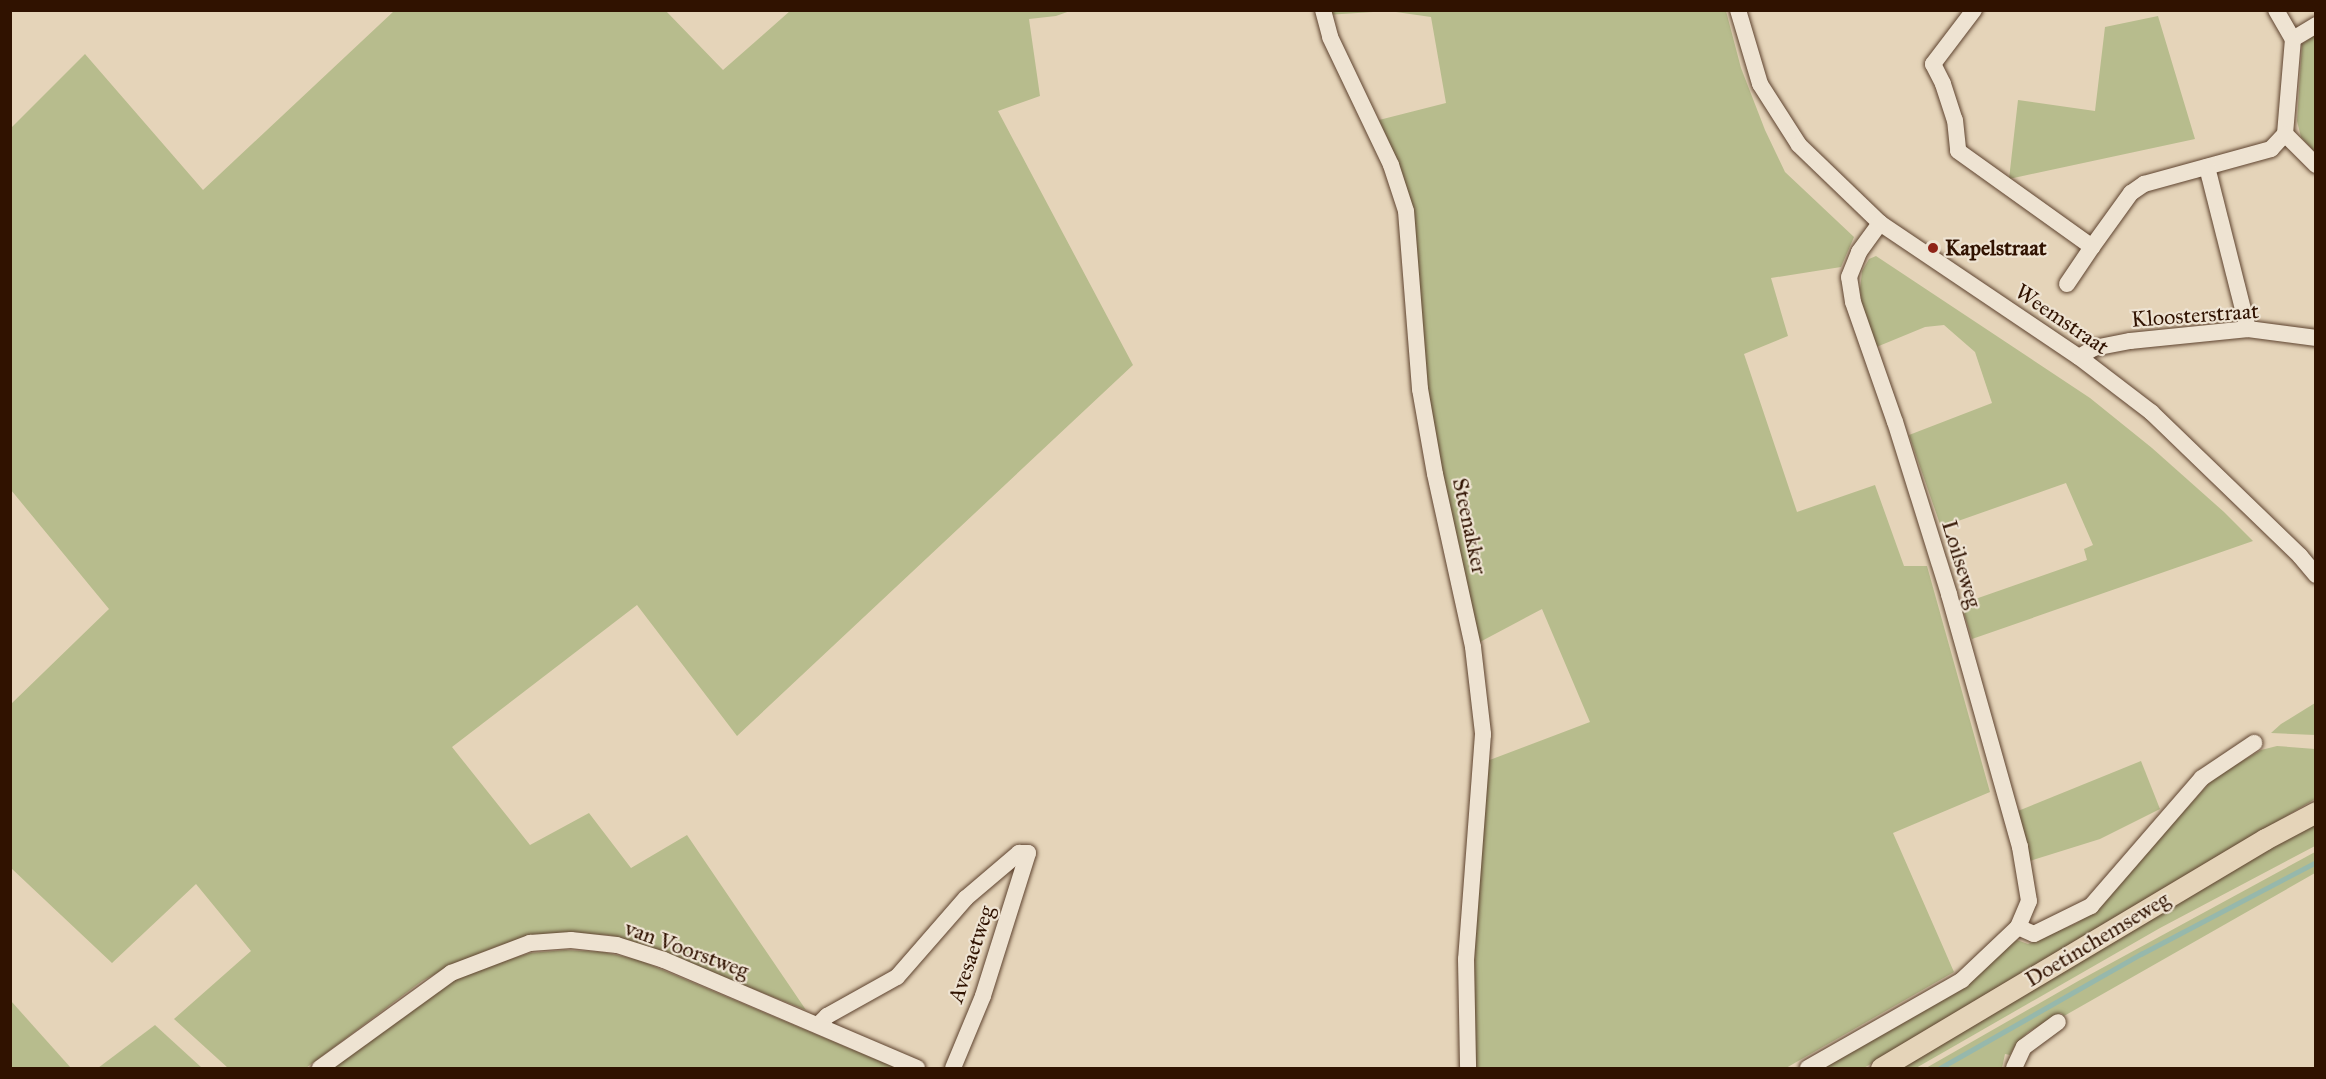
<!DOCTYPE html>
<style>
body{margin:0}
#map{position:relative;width:2326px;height:1079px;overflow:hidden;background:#e5d4b9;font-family:"IM FELL Great Primer",serif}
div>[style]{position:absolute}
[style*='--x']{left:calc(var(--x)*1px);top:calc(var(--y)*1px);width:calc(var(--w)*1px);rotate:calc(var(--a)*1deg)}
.green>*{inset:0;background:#b7bc8d}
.stream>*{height:4.5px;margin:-2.25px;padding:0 2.25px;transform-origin:2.25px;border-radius:2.25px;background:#96b8ac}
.roads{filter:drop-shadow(0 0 2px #5d422e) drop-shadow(0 0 2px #5d422e)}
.minor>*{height:16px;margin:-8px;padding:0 8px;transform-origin:8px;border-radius:8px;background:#eee3d2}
.major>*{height:21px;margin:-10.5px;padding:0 10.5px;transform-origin:10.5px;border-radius:10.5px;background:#e5d4b9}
.dots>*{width:16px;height:16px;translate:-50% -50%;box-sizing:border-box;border:3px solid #eee3d2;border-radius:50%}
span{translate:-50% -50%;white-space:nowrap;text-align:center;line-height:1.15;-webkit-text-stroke:4.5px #eee3d2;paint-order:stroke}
.poi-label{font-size:22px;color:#301200;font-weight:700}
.left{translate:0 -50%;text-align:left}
.street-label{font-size:22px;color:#301200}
.frame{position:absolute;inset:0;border:12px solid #301200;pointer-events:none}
</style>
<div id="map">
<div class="green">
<div style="clip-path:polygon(394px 11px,666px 11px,723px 70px,790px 11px,1070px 11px,1056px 16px,1029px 19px,1040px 96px,998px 111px,1133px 365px,737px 736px,637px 605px,452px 747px,530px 845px,589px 813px,631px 868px,687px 835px,806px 1010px,637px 943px,609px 935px,558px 933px,500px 945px,454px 964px,422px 981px,306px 1068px,228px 1068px,174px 1019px,251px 951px,196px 884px,112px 963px,11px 868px,11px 704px,109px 609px,11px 490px,11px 128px,85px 54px,203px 190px)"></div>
<div style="clip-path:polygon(1325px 11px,1726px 11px,1741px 68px,1765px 130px,1785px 172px,1854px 237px,1841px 267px,1771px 278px,1788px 336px,1744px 354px,1797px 512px,1875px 485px,1904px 566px,1927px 566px,1990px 792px,1893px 833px,1954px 972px,1786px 1068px,1475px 1068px,1473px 1011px,1475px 940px,1487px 761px,1590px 722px,1542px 609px,1478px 643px,1442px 483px,1394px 153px,1379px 120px,1446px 103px,1431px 17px,1389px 11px,1326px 15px)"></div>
<div style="clip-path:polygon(2158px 16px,2195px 139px,2009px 179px,2018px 100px,2095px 111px,2105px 27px)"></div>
<div style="clip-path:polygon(2315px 35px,2315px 152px,2301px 137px,2297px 121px,2302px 44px)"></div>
<div style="clip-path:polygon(1876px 256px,2090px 398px,2152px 448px,2224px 512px,2253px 541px,1972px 639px,1961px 604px,2087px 560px,2084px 549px,2093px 545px,2066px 483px,1941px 527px,1909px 435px,1992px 403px,1975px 352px,1944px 325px,1925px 327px,1874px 348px,1864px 318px,1860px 290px,1862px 271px,1869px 259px)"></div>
<div style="clip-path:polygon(2315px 703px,2315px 735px,2271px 733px,2281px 724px)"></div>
<div style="clip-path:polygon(2277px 746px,2315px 749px,2315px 799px,1864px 1068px,1823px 1068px,2017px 940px,2028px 944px,2077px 923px,2091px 913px,2215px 777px,2261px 750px)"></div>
<div style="clip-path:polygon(2141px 761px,2160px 809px,2100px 839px,2030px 861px,2018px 811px)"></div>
<div style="clip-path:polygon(2315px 823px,2315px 846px,2160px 928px,1916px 1068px,1903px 1068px,1902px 1065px,2054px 977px,2212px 880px)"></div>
<div style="clip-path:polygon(2315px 852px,2315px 873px,2064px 1016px,2061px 1013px,2028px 1032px,2016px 1044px,2010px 1055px,2005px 1054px,2002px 1068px,1926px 1068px,2080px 980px)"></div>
<div style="clip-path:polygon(565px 950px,603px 952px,639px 960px,896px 1068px,331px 1068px,431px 994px,468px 972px,530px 953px)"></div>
<div style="clip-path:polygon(11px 1001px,71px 1068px,11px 1068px)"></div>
<div style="clip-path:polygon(155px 1025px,202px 1068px,98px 1068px)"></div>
</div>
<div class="stream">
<div style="--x:1940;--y:1068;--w:231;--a:-29.6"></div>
<div style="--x:2141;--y:954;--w:198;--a:-27.7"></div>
</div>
<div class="roads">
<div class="minor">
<div style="--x:1323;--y:10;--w:28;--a:75"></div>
<div style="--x:1330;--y:37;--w:142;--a:64.5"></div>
<div style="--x:1391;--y:165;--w:48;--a:71.9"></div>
<div style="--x:1406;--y:211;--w:179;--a:85.5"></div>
<div style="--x:1420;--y:389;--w:86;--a:80"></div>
<div style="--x:1435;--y:474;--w:177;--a:77.6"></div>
<div style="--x:1473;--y:647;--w:88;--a:83.4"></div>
<div style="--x:1483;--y:734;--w:226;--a:94.3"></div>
<div style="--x:1466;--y:959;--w:109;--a:88.9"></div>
<div style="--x:1738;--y:10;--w:77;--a:73.4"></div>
<div style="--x:1760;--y:84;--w:72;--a:57.4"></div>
<div style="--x:1799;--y:145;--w:112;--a:43.9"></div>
<div style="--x:1880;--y:223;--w:240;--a:34"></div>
<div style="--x:2079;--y:357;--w:91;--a:37.4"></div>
<div style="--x:2151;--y:412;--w:207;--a:44"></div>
<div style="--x:2300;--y:556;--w:25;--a:50"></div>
<div style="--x:1974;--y:10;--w:68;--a:127.2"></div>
<div style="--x:1933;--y:64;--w:22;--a:63"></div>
<div style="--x:1943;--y:84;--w:38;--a:72"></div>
<div style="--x:1955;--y:120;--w:31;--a:84"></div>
<div style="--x:1958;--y:151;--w:165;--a:35.6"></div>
<div style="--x:2092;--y:247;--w:67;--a:-54.2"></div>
<div style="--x:2131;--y:193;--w:16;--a:-35"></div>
<div style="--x:2144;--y:184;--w:132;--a:-15.4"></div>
<div style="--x:2271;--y:149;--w:21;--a:-47"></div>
<div style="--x:2285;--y:134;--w:95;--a:-85.2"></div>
<div style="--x:2276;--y:10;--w:34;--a:60"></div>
<div style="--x:2293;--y:39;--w:27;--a:-31"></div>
<div style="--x:2285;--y:134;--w:44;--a:45"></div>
<div style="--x:2207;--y:167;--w:167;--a:75.8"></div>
<div style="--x:2067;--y:284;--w:45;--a:-56"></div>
<div style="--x:2079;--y:357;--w:17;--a:-31"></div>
<div style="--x:2094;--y:348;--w:37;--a:-11"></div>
<div style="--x:2130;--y:341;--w:119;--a:-5.8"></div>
<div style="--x:2248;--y:329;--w:69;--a:7.5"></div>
<div style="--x:2018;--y:927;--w:17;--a:24"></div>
<div style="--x:2034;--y:934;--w:64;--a:-26.2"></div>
<div style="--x:2091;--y:906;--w:169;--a:-49.1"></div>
<div style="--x:2202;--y:778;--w:63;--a:-33.9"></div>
<div style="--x:818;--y:1025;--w:13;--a:-45"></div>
<div style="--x:827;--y:1016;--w:80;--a:-29.1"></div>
<div style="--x:897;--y:977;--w:105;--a:-48.9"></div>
<div style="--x:966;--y:898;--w:70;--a:-40.3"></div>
<div style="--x:1019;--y:853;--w:9;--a:0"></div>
<div style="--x:1028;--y:853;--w:150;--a:107.5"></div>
<div style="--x:983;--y:996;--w:78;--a:112.6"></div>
<div style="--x:320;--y:1068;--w:162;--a:-35.9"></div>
<div style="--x:451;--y:973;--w:85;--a:-20.8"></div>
<div style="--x:530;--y:943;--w:41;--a:-4.2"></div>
<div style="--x:571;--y:940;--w:46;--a:6.2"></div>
<div style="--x:617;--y:945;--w:49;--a:17.7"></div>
<div style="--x:664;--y:960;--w:275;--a:23.1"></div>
<div style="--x:1808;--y:1068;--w:177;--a:-29.7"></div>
<div style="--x:1962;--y:980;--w:77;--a:-43.4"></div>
<div style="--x:2018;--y:927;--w:28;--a:-67"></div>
<div style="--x:2029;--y:901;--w:55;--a:-99.5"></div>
<div style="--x:2020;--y:847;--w:263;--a:-105.7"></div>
<div style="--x:1949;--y:594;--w:180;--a:-107.4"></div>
<div style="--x:1895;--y:422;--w:127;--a:-109.3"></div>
<div style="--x:1853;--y:302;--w:25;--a:-99"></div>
<div style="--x:1849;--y:277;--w:27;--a:-68"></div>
<div style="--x:1859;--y:252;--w:36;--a:-54"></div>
<div style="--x:2014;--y:1068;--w:23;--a:-65"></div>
<div style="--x:2024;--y:1047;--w:42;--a:-36.3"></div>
</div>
<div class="major">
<div style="--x:1881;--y:1068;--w:447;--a:-30.8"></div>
<div style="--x:2265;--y:839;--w:58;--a:-27.9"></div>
</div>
</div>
<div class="dots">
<div style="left:1933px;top:248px;background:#8f2418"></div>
</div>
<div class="poi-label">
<span class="left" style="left:1945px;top:248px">Kapelstraat</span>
</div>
<div class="street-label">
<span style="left:2195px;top:315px;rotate:-4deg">Kloosterstraat</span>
<span style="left:2062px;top:319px;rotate:34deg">Weemstraat</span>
<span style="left:1470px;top:526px;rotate:78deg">Steenakker</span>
<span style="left:1962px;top:564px;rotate:73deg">Loilseweg</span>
<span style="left:2097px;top:939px;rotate:-31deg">Doetinchemseweg</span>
<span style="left:687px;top:949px;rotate:20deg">van Voorstweg</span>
<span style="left:971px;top:954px;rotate:-71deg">Avesaetweg</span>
</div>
<div class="frame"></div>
</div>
